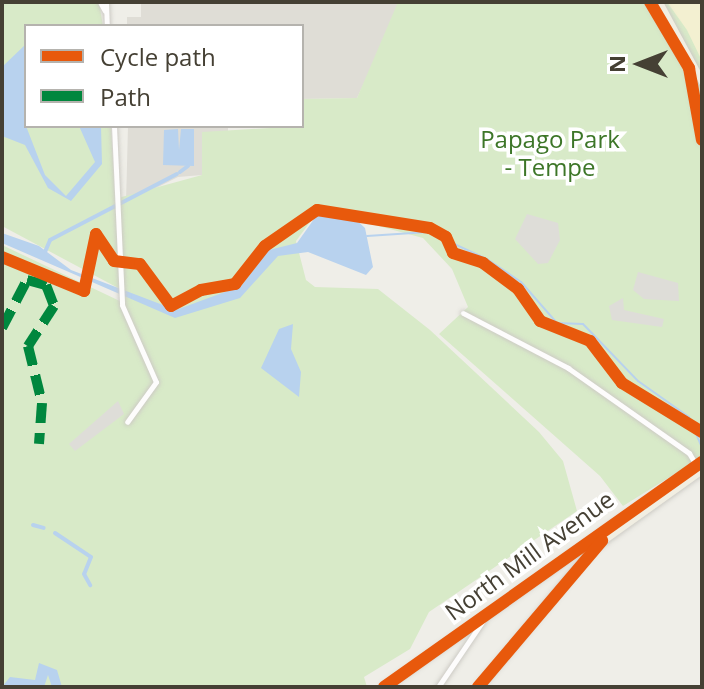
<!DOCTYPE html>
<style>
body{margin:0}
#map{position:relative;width:704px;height:689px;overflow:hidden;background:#efeee8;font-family:"Open Sans",sans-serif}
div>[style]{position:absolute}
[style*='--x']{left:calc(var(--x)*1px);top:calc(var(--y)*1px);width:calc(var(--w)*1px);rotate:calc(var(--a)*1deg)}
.industrial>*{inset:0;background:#dfddd6}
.green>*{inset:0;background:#d8eac8}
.sand>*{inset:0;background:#f3f0d1}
.parking>*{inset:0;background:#deddd8}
.water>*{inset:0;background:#b8d2ee}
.stream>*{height:2px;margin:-1px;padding:0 1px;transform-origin:1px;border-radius:1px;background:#b8d2ee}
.canal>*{height:4px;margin:-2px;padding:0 2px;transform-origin:2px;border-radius:2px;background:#b8d2ee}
.roads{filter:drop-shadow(0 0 2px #cdcbc5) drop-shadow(0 0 2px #cdcbc5)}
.minor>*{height:5px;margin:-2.5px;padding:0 2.5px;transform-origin:2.5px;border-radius:2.5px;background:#fdfcfc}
.major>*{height:7px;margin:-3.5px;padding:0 3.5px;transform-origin:3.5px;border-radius:3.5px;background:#f1eee2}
.quiet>*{height:10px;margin-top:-5px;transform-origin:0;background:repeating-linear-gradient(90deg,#00873e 0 20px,transparent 0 30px)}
.cycleway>*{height:12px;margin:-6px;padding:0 6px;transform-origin:6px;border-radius:6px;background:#e8590c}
span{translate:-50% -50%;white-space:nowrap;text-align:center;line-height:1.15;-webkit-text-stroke:7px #fff;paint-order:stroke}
.park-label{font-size:24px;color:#3d7628}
.street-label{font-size:24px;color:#454034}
.frame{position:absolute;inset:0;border:4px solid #454034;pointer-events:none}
.legend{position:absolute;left:24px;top:24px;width:280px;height:104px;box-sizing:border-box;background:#fff;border:2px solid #b5b3ae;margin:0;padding:10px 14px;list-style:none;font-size:24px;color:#454034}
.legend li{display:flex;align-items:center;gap:16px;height:40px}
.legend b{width:40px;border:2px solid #b5b3ae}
.north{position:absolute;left:600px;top:24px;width:80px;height:80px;-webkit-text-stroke:6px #fff;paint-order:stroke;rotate:270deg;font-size:22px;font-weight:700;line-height:32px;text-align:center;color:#454034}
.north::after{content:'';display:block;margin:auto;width:28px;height:36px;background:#454034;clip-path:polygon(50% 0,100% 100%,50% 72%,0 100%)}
</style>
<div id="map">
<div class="industrial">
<div style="clip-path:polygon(141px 2px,398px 2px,398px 11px,357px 98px,302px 99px,302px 26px,127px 26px,127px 17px,141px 17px)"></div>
<div style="clip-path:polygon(128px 126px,228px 126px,228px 131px,202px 175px,178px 177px,126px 203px)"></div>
</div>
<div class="green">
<div style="clip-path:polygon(2px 2px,99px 2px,103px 26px,26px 26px,26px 126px,111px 126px,120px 289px,2px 226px)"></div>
<div style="clip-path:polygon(398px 2px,702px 2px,702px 457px,623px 506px,600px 476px,439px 334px,468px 307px,452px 269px,423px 238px,319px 210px,296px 241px,306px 280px,315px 287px,378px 289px,430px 330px,539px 432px,563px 461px,577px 511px,429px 612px,410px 649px,364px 677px,367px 687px,2px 687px,2px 245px,124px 303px,118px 198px,202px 175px,202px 132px,302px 126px,302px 99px,357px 98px)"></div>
</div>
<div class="sand">
<div style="clip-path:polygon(667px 2px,702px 2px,702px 61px,687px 30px)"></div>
</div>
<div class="parking">
<div style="clip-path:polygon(527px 214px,558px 223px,560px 240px,548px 263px,538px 264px,515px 239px)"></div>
<div style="clip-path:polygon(638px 272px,678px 283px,679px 301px,644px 299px,633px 290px)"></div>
<div style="clip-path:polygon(623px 298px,624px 310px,664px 319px,662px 327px,612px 320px,609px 306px)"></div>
<div style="clip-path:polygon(118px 401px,124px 414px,75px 451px,69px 444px)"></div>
</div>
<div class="water">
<div style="clip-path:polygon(26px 44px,26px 126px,45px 175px,66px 196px,95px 162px,79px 126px,101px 126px,102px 164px,71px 201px,48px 188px,25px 145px,2px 136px,2px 67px)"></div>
<div style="clip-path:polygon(178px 129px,179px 150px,181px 129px,194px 129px,194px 166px,163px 165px,164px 130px)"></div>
<div style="clip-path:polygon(319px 212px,351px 215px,365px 228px,373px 267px,366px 275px,308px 252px,278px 256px,240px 298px,175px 318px,2px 243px,2px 233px,39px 246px,71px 270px,176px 310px,241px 286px,269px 250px,297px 243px)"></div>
<div style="clip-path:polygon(293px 324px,291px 349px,301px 372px,299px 397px,261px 368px,279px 329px)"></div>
<div style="clip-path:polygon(39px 663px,57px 670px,62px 687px,52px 687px,48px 675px,44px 687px,2px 687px,10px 677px,35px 680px)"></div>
</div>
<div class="stream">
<div style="--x:367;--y:236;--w:61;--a:-3.8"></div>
<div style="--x:428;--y:232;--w:65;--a:24.6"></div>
<div style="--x:487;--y:259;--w:41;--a:34.1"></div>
<div style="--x:521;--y:282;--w:55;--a:48.7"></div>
<div style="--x:557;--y:323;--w:26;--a:2"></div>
<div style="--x:583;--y:324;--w:79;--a:46"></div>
<div style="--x:638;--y:381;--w:62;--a:35.2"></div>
<div style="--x:689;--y:417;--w:33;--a:67"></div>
</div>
<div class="canal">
<div style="--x:180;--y:172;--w:10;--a:-37"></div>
<div style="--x:45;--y:252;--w:13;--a:-67"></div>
<div style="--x:50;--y:240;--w:143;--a:-27.5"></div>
<div style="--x:33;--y:525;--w:11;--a:15"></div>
<div style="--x:55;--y:533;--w:43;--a:33.7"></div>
<div style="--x:91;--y:557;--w:18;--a:112"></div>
<div style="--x:84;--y:574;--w:13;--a:61"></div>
</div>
<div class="roads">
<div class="minor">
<div style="--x:100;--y:2;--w:10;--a:61"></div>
<div style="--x:106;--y:2;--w:24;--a:88"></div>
<div style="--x:114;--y:126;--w:179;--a:87.4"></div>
<div style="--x:122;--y:305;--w:84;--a:66.2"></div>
<div style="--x:156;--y:382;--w:49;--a:125.9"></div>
<div style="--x:463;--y:313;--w:119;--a:27.6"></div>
<div style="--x:568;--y:368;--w:148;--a:35.1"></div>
<div style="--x:689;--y:453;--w:16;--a:60"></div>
<div style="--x:438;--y:687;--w:82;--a:-55.9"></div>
</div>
<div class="major">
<div style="--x:650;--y:2;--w:77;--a:59.4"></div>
<div style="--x:689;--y:68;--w:73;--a:79.8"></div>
<div style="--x:659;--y:2;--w:91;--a:61.7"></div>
<div style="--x:384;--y:687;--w:390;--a:-35.3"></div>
<div style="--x:478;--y:687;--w:182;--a:-50.4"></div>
<div style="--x:594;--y:547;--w:133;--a:-35.5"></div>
</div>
</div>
<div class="quiet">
<div style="--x:2;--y:328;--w:54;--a:-62.5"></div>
<div style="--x:27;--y:280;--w:20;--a:15"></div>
<div style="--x:46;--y:285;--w:22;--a:69"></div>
<div style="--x:54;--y:306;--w:48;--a:123"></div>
<div style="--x:28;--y:346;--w:59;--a:76.2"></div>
<div style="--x:42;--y:403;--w:41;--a:94.2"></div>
</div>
<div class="cycleway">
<div style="--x:650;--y:2;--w:77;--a:59.4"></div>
<div style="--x:689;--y:68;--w:73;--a:79.8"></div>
<div style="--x:96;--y:234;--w:32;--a:56"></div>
<div style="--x:114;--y:261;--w:26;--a:7"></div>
<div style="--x:140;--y:264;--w:52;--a:53.6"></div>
<div style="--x:171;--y:306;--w:34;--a:-28"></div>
<div style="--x:201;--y:290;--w:35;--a:-10"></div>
<div style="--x:235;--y:284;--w:48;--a:-51.7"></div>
<div style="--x:265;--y:246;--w:63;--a:-34.7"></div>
<div style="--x:317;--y:210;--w:114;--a:9.1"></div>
<div style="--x:430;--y:228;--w:18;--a:29"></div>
<div style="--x:446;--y:237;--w:17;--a:66"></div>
<div style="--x:453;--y:253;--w:32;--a:18"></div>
<div style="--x:483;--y:263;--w:44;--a:36.6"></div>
<div style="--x:518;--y:289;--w:39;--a:55"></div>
<div style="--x:540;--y:321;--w:54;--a:21.8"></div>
<div style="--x:590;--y:341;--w:53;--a:52.7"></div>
<div style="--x:622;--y:383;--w:94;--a:31.5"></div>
<div style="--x:2;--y:257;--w:89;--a:22.5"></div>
<div style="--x:84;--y:291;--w:58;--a:-78.1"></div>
<div style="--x:384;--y:687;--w:390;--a:-35.3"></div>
<div style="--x:478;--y:687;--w:192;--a:-49.7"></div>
</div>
<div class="park-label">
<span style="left:550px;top:153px">Papago Park<br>- Tempe</span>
</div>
<div class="street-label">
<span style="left:529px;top:555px;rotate:-36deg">North Mill Avenue</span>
</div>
<div class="frame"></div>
<ul class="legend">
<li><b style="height:10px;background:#e8590c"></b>Cycle path</li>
<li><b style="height:10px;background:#00873e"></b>Path</li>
</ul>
<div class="north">N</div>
</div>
